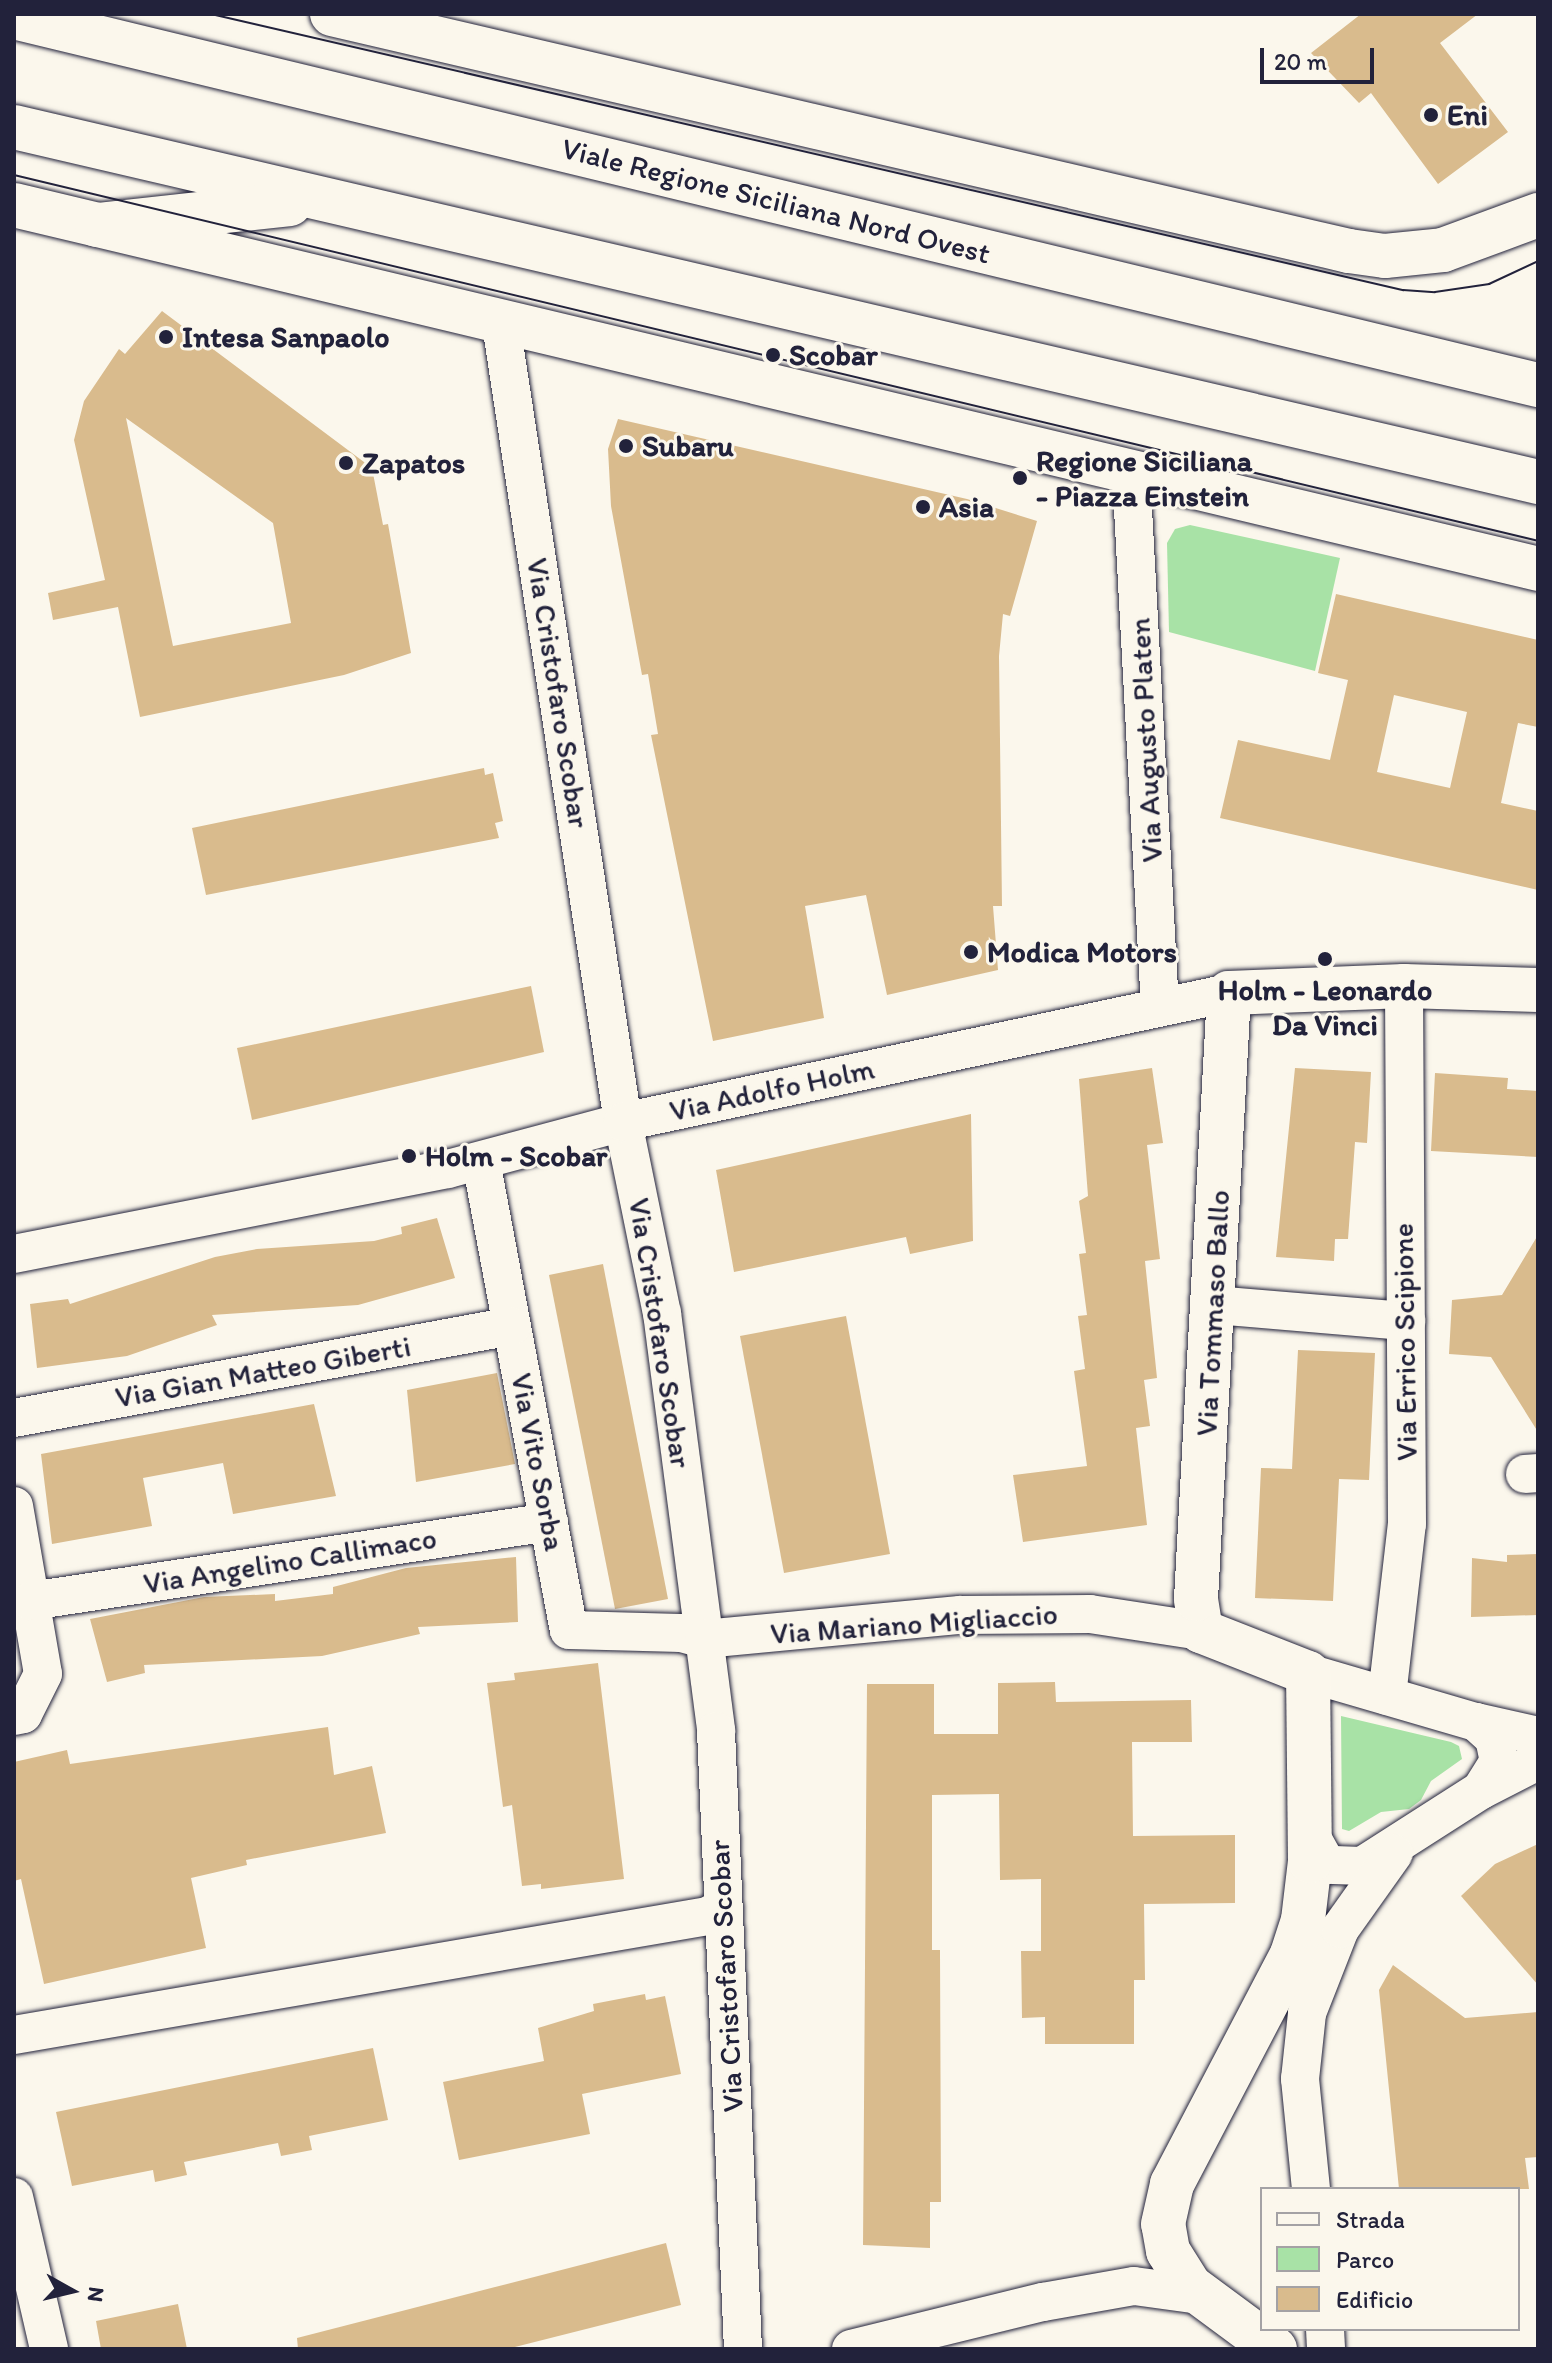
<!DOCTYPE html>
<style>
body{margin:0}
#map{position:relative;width:1552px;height:2363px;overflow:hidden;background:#fbf7ec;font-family:Itim,sans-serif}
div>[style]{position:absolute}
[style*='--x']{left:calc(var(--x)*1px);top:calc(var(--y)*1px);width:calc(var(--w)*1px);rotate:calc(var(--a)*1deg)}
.green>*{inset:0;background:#a8e2a6}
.building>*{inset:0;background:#d9bb8d}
.roads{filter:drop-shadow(0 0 2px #22223b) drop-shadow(0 0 2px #22223b)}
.street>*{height:38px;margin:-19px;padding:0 19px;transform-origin:19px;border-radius:19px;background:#fbf7ec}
.secondary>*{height:44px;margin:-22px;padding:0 22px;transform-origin:22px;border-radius:22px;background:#fbf7ec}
.primary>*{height:44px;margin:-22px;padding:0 22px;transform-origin:22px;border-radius:22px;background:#fbf7ec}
.tram>*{height:2px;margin:-1px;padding:0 1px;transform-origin:1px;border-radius:1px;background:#22223b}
.dots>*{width:22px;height:22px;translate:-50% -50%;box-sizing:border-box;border:4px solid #fbf7ec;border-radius:50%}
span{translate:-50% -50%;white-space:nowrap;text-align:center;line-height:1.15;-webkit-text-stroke:6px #fbf7ec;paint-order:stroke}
.poi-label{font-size:30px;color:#22223b;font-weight:700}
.left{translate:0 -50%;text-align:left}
.street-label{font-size:30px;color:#22223b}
.frame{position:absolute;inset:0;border:16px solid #22223b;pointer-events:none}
.legend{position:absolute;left:1260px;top:2187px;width:260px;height:144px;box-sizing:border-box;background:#fbf7ec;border:2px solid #a4a2a5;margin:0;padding:10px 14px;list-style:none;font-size:24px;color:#22223b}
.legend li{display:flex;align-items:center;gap:16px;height:40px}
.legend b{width:40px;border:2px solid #a4a2a5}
.north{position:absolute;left:32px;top:2251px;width:80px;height:80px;-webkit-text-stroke:6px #fbf7ec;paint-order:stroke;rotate:98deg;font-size:22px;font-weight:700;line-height:32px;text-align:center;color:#22223b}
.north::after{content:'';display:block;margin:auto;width:28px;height:36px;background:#22223b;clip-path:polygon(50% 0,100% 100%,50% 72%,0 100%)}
.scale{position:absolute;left:1260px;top:48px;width:114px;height:36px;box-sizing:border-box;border:4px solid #22223b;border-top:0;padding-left:10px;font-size:24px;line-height:28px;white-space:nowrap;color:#22223b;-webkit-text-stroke:6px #fbf7ec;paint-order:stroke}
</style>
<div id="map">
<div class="green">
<div style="clip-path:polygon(1190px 525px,1340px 558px,1315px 671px,1169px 632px,1167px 543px,1175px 529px)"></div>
<div style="clip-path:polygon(1341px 1716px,1451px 1742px,1459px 1746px,1462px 1759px,1431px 1781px,1421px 1800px,1409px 1809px,1381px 1812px,1349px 1831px,1342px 1829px)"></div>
</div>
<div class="building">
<div style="clip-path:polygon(1361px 14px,1478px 14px,1440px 43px,1508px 132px,1438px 184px,1371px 93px,1359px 103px,1311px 53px)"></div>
<div style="clip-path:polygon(evenodd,162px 311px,372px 468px,383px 525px,388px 524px,411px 653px,344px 675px,140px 717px,118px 607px,53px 620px,48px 593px,105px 580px,74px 440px,84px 401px,119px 349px,125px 354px,162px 311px,126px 418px,273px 523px,291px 623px,173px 646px,126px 418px)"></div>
<div style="clip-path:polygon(618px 419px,967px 499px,1037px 521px,1010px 616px,1003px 614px,999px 656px,1002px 906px,993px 906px,998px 970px,887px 995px,866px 895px,805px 906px,824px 1018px,713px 1041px,651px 735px,658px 734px,648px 674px,642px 675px,611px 506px,608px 449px)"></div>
<div style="clip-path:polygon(evenodd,1336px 594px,1538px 640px,1538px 727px,1518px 723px,1501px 803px,1538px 811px,1538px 890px,1220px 818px,1238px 740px,1330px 760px,1348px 680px,1318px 673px,1336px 594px,1394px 695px,1467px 712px,1450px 788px,1377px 772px,1394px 695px)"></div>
<div style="clip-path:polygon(484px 768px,485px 775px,493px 773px,503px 821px,495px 823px,499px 838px,206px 895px,192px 828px)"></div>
<div style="clip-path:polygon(531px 986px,544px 1052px,252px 1120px,237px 1048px)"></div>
<div style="clip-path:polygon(1152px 1068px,1163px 1143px,1147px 1145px,1160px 1259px,1145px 1261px,1157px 1378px,1144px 1380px,1150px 1426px,1136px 1428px,1147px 1525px,1023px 1542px,1013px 1475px,1087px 1466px,1074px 1371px,1085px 1369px,1078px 1316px,1087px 1315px,1079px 1254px,1086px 1253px,1079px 1201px,1088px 1196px,1079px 1079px)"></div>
<div style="clip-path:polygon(1295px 1068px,1371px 1072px,1367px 1143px,1355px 1142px,1348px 1239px,1335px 1239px,1334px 1261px,1276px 1257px)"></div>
<div style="clip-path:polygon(1435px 1073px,1508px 1078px,1507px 1089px,1538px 1091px,1538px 1157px,1431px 1151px)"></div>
<div style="clip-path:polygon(971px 1114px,973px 1241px,910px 1254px,906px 1237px,734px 1272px,716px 1170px)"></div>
<div style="clip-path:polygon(437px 1218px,455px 1278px,358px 1305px,212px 1315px,217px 1325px,127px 1356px,37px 1368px,30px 1304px,68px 1299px,70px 1304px,215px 1257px,257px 1249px,374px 1241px,402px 1234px,401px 1227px)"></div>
<div style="clip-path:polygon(1538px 1235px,1538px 1432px,1491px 1357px,1449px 1354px,1452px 1300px,1502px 1295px)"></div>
<div style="clip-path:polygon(603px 1264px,668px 1599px,615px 1609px,549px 1275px)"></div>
<div style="clip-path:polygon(846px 1316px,890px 1554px,784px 1573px,740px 1336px)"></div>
<div style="clip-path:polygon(1298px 1350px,1375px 1353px,1369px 1480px,1339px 1479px,1333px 1601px,1255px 1598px,1261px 1468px,1292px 1469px)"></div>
<div style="clip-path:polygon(497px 1373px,515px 1464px,416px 1482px,407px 1390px)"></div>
<div style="clip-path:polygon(314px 1404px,336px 1496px,233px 1514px,223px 1463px,143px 1478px,152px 1526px,52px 1544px,41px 1454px)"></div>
<div style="clip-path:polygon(1538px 1554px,1538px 1615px,1471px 1617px,1472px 1558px,1507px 1562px,1507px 1555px)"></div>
<div style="clip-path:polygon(516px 1557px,518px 1622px,418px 1627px,420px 1634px,322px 1656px,144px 1665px,145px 1673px,107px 1682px,90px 1619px,204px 1597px,275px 1594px,275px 1601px,333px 1594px,333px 1587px,406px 1568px)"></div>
<div style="clip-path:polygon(598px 1663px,624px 1879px,541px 1889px,541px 1884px,522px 1886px,512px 1805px,503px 1807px,487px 1683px,515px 1680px,514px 1673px)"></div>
<div style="clip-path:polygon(1055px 1682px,1056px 1702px,1191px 1700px,1192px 1742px,1132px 1742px,1133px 1836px,1235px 1835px,1235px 1903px,1144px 1904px,1145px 1980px,1134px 1980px,1134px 2044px,1045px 2044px,1045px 2017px,1022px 2018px,1021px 1951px,1041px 1951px,1041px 1879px,1000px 1880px,999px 1794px,932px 1795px,932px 1950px,940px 1950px,941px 2202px,930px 2202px,930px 2248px,863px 2245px,867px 1684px,934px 1684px,934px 1734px,998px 1734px,998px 1683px)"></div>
<div style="clip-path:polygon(328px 1727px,334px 1775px,372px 1766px,386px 1833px,246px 1860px,247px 1865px,191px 1878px,206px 1948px,44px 1984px,21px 1879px,14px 1881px,14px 1762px,67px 1750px,70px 1764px)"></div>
<div style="clip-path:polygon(1538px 1844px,1538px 1985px,1461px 1896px,1495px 1864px)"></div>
<div style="clip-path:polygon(1393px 1965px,1465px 2018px,1538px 2012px,1538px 2157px,1525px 2158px,1529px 2189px,1399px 2189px,1379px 1990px)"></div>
<div style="clip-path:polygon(645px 1994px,646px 2000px,665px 1996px,681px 2074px,582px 2094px,590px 2134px,459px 2160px,443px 2082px,544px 2061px,538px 2028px,594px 2011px,593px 2004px)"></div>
<div style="clip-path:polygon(373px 2048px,388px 2120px,309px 2136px,312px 2150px,281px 2156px,278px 2143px,184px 2162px,187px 2175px,155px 2182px,153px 2170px,72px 2186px,56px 2112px)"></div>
<div style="clip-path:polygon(666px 2243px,681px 2305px,507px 2349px,298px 2349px,297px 2338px)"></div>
<div style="clip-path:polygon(178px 2304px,187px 2349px,101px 2349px,96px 2321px)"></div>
</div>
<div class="roads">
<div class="street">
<div style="--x:501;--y:324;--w:807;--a:81.31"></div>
<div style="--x:623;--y:1122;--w:195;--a:78.5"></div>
<div style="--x:662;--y:1313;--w:421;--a:82.6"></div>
<div style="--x:716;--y:1731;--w:619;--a:87.5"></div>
<div style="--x:1131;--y:472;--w:536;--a:86.9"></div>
<div style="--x:481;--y:1161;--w:477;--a:79.4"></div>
<div style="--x:569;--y:1630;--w:112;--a:1.5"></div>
<div style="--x:681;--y:1633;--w:24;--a:15"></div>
<div style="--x:704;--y:1639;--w:257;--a:-5.4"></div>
<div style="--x:960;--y:1615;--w:130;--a:-0.4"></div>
<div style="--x:1090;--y:1614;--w:112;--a:8.7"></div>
<div style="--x:14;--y:1254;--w:442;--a:-11.1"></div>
<div style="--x:448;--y:1169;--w:181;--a:-15"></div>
<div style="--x:623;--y:1122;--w:620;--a:-12.02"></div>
<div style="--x:1214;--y:1305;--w:193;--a:4.8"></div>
<div style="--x:14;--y:1418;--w:506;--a:-10.47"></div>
<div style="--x:1525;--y:1474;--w:13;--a:-4"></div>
<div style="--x:14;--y:1506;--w:170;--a:80.2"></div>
<div style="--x:43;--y:1674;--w:45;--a:116.6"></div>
<div style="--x:23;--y:1714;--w:9;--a:167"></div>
<div style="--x:31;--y:1601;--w:524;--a:-8.67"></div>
<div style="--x:1308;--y:1673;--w:175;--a:16.3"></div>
<div style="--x:1476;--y:1722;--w:24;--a:42"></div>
<div style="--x:1494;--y:1738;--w:24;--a:78"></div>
<div style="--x:1499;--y:1761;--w:34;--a:122"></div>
<div style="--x:1481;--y:1790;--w:141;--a:147.4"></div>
<div style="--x:1362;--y:1866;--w:35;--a:-178"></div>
<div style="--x:1327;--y:1865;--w:35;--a:-119"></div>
<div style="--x:1387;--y:1696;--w:173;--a:-83.4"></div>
<div style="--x:1407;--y:1524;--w:538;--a:-90.32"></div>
<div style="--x:1476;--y:1722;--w:64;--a:12.7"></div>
<div style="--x:1481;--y:1790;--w:64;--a:-27"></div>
<div style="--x:14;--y:2035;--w:704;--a:-9.73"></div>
<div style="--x:708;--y:1916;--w:17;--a:-31"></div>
<div style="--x:1311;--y:2189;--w:111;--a:-95.7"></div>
<div style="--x:1300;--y:2079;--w:66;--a:-83.9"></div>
<div style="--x:1307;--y:2013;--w:90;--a:-68.6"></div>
<div style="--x:1340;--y:1929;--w:93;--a:-54.6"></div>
<div style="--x:14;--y:2197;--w:156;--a:77"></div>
<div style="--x:1325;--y:2329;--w:20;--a:87"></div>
<div style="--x:851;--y:2349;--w:198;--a:-13.8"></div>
<div style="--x:1043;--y:2302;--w:92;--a:-10"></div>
<div style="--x:1134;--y:2286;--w:68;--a:7.7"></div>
</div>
<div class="secondary">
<div style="--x:332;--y:14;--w:1044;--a:13.12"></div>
<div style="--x:1349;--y:251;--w:36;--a:8"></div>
<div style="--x:1385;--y:256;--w:58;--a:-5.9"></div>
<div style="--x:1443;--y:250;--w:101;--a:-20.2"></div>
<div style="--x:14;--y:205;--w:1567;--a:13.43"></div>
<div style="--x:1275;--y:2349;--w:106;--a:-143.5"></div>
<div style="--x:1190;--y:2286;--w:41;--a:-122.2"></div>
<div style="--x:1168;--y:2251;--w:27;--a:-100"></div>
<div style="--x:1163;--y:2224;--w:41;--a:-77.3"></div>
<div style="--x:1172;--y:2184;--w:259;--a:-62.4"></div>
<div style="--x:1292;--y:1954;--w:36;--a:-72"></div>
<div style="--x:1303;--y:1920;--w:59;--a:-83.2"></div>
<div style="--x:1310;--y:1861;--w:188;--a:-90.6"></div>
<div style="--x:1308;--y:1673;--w:115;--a:-158.6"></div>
<div style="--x:1201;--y:1631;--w:32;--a:-99"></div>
<div style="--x:1196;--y:1599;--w:607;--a:-86.88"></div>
<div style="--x:1229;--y:993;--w:175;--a:-2.3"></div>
<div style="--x:1404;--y:986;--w:134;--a:1.7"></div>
</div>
<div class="primary">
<div style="--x:14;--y:17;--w:1568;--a:13.58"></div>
<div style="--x:14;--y:127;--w:1565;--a:13.11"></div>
<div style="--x:97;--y:225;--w:194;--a:-6.2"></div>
</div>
</div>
<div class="tram">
<div style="--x:211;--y:14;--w:1224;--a:13.04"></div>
<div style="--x:1403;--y:290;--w:32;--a:4"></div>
<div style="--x:1435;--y:292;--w:55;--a:-8.4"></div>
<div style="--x:1489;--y:284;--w:54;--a:-25.1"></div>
<div style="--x:14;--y:175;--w:1567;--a:13.5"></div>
</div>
<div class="dots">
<div style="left:1431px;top:115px;background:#22223b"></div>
<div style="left:166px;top:337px;background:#22223b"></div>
<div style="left:773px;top:355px;background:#22223b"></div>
<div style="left:626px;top:446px;background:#22223b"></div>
<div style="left:346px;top:463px;background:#22223b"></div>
<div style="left:1020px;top:478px;background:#22223b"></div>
<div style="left:923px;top:507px;background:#22223b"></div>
<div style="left:971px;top:952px;background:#22223b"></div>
<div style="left:1325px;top:959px;background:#22223b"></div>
<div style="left:409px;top:1156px;background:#22223b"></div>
</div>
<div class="poi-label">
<span class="left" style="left:1447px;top:115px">Eni</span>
<span class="left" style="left:182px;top:337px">Intesa Sanpaolo</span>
<span class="left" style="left:789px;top:355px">Scobar</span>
<span class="left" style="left:642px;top:446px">Subaru</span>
<span class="left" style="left:1036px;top:478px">Regione Siciliana<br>- Piazza Einstein</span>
<span class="left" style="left:362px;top:463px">Zapatos</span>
<span class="left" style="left:939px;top:507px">Asia</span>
<span class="left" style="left:987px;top:952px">Modica Motors</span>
<span style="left:1325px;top:1007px">Holm - Leonardo<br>Da Vinci</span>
<span class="left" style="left:425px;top:1156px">Holm - Scobar</span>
</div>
<div class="street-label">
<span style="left:776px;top:201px;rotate:14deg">Viale Regione Siciliana Nord Ovest</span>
<span style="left:558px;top:693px;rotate:81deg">Via Cristofaro Scobar</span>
<span style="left:1146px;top:740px;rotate:-93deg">Via Augusto Platen</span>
<span style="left:772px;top:1090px;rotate:-12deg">Via Adolfo Holm</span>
<span style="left:1213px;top:1313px;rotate:-87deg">Via Tommaso Ballo</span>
<span style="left:660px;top:1333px;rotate:81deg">Via Cristofaro Scobar</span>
<span style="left:1405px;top:1342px;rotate:-91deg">Via Errico Scipione</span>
<span style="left:263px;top:1372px;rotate:-10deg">Via Gian Matteo Giberti</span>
<span style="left:538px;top:1462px;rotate:79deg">Via Vito Sorba</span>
<span style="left:290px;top:1561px;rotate:-9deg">Via Angelino Callimaco</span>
<span style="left:914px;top:1624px;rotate:-4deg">Via Mariano Migliaccio</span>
<span style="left:726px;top:1976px;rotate:-93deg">Via Cristofaro Scobar</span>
</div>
<div class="frame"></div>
<ul class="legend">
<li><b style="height:10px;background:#fbf7ec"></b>Strada</li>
<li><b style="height:22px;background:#a8e2a6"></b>Parco</li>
<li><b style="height:22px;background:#d9bb8d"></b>Edificio</li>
</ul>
<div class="north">N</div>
<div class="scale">20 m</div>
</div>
